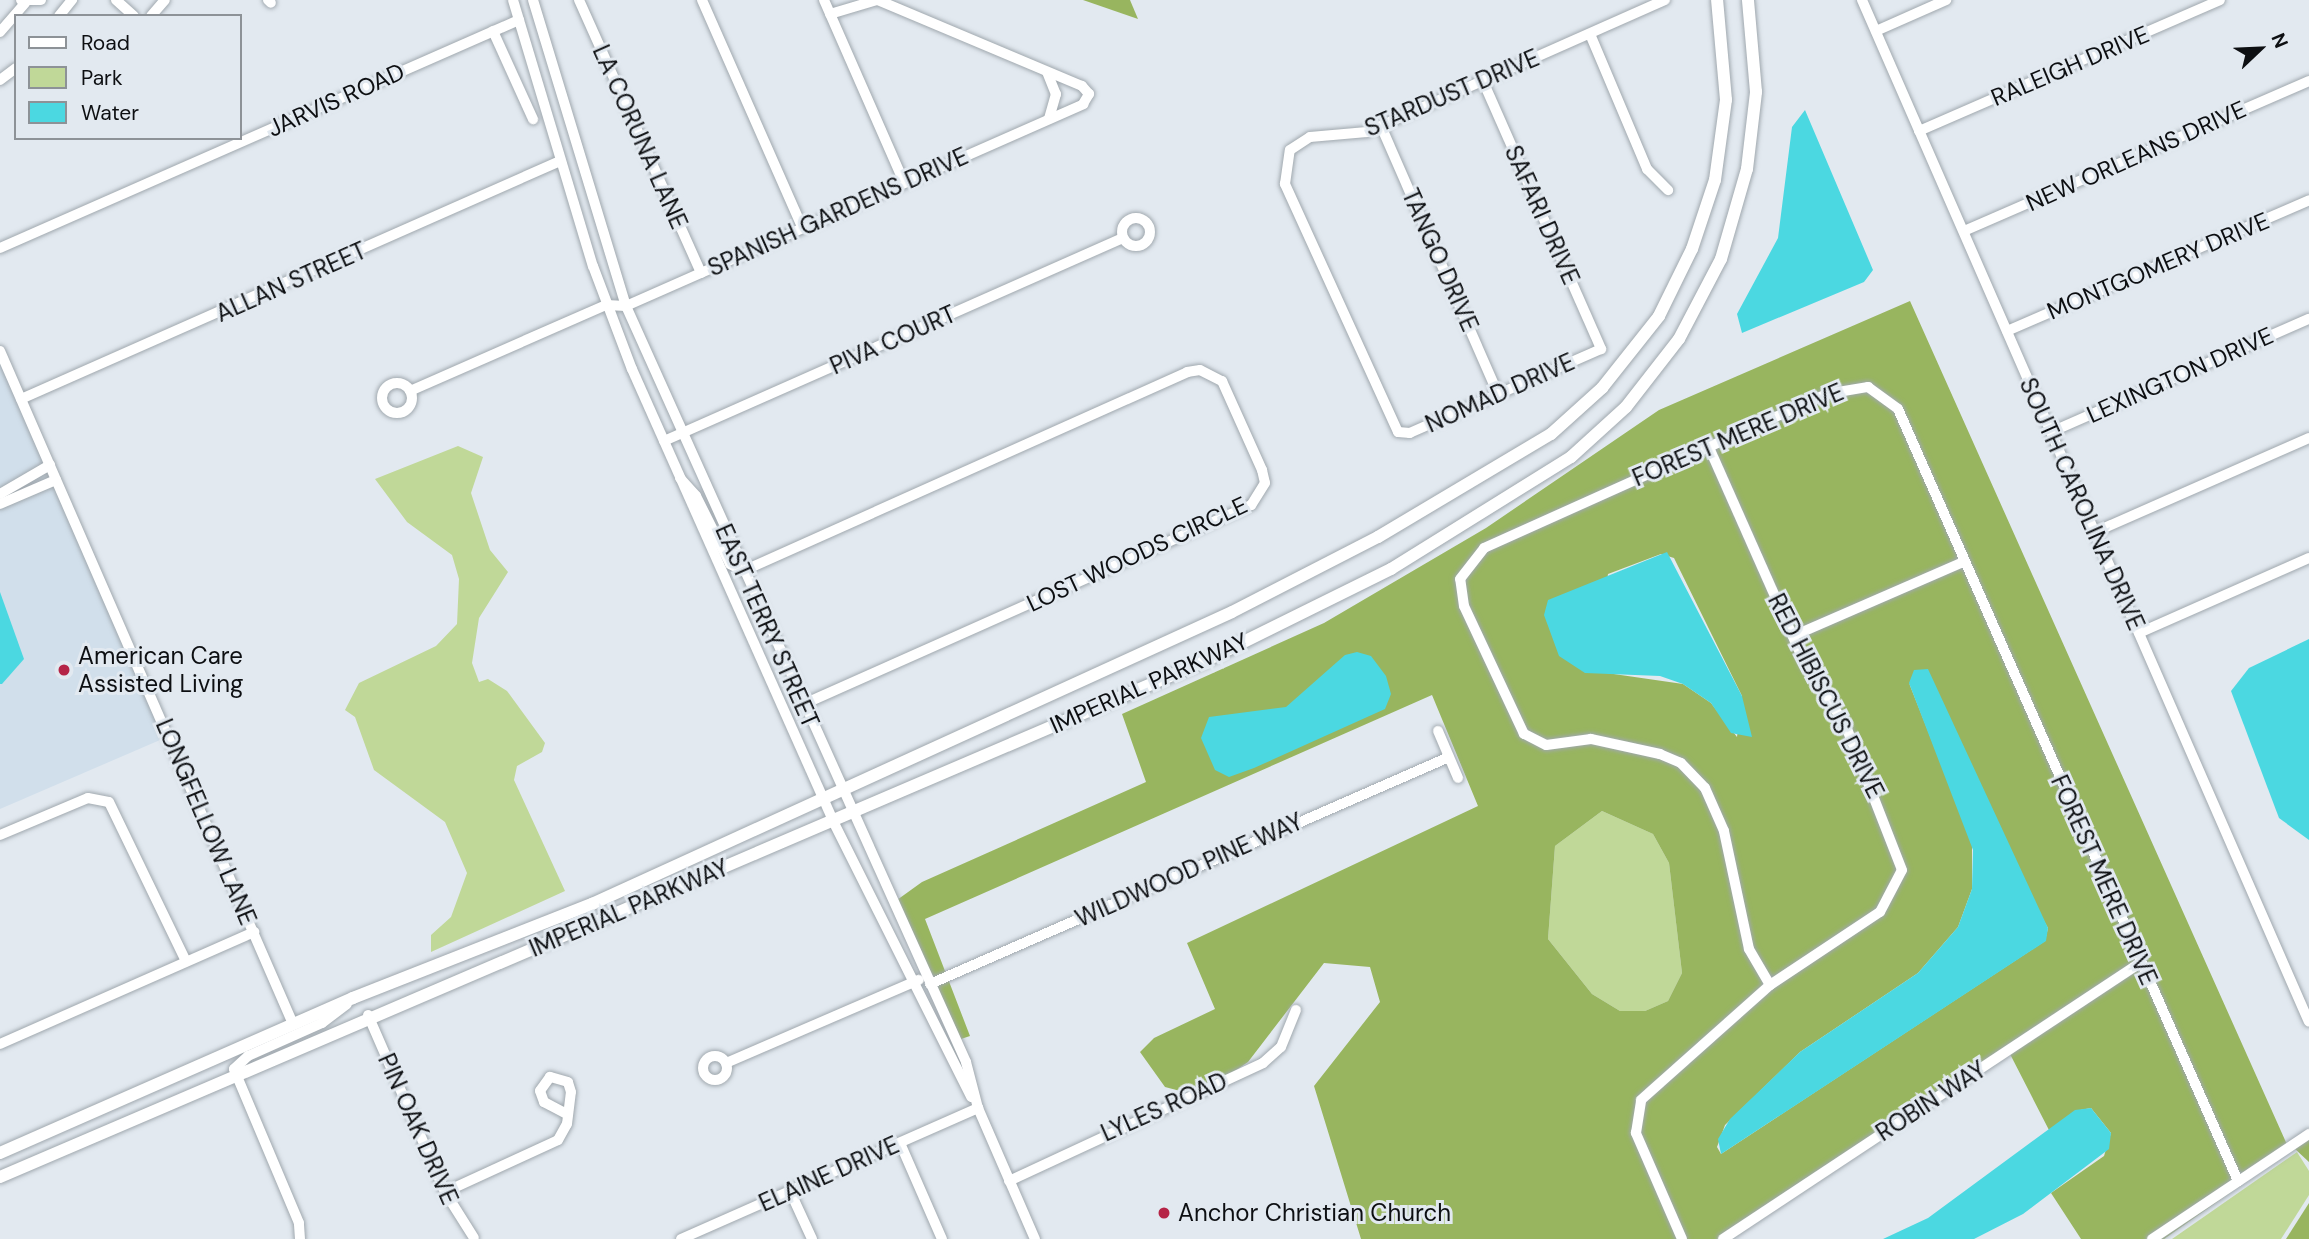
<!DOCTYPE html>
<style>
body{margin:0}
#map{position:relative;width:2309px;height:1239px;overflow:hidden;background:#e2e9f0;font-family:"DM Sans",sans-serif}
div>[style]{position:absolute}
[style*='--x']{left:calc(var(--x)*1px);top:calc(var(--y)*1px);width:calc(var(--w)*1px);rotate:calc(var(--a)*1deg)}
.built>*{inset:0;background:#d1dfeb}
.green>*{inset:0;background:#c0d898}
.forest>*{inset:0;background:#98b55f}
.water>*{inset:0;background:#4bd8e1}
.roads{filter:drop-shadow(0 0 2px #a0a8ae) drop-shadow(0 0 2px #a0a8ae)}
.minor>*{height:10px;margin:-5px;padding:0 5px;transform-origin:5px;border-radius:5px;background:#fff}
.minor>.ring{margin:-5px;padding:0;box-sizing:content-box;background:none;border:10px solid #fff;border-radius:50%}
.major>*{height:12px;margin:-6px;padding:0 6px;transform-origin:6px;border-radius:6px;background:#fff}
.dots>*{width:19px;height:19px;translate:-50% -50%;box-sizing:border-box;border:4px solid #e2e9f0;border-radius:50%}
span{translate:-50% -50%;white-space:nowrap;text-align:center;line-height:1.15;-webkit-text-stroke:6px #e2e9f0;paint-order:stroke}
.street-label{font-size:24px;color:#0d0f12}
.poi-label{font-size:24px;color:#0d0f12}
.left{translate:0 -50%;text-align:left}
.legend{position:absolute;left:14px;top:14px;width:228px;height:126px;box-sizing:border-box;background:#e2e9f0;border:2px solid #8d9297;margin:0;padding:9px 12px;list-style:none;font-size:21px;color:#0d0f12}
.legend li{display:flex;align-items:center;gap:14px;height:35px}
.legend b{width:35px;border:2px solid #8d9297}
.north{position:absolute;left:2225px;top:14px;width:70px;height:70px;-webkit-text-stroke:5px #e2e9f0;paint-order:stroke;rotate:67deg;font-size:19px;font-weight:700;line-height:28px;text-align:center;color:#0d0f12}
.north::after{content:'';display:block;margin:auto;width:24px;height:32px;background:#0d0f12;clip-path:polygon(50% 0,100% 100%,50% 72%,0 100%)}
</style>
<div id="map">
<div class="built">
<div style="clip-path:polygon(0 361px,167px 737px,0 809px)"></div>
</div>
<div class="green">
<div style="clip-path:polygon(458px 446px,483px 457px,471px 493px,490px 550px,508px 572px,479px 618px,472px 663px,479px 682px,488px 679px,507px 691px,545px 743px,542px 752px,517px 766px,514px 780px,565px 891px,431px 952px,431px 935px,451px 917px,467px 873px,445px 822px,374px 770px,355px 717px,345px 710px,359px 683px,436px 646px,457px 624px,459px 579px,452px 555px,407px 522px,375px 479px)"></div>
<div style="clip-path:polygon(1602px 811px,1653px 834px,1669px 863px,1682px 973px,1668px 1001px,1645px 1011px,1620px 1011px,1592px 994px,1548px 939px,1555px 846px)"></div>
<div style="clip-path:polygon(2297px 1152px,2309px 1171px,2309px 1195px,2281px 1239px,2172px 1239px)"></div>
</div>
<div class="forest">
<div style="clip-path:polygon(1083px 0,1130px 0,1138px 19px)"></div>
<div style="clip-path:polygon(evenodd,1910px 301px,2289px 1149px,2309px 1139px,2309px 1162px,2294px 1148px,2164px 1239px,2081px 1239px,2051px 1193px,2104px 1156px,2111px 1133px,2091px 1108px,2075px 1111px,2050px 1132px,2010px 1054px,1722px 1239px,1361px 1239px,1314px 1086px,1380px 1002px,1370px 967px,1324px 963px,1248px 1062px,1214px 1085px,1184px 1092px,1165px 1087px,1140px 1052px,1154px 1038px,1215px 1009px,1187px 943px,1478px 806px,1432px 695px,925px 919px,970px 1036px,961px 1039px,897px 900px,922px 882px,1146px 782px,1122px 714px,1324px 623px,1486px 528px,1659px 410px,1910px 301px,1661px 554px,1674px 558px,1742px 696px,1737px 737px,1711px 703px,1683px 684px,1593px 671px,1608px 574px,1661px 554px,1910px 301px,1909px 683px,2048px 928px,2045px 941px,1721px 1154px,1717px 1147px,1725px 1125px,1800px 1052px,1918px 973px,1958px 927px,1972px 889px,1972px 842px,1909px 683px,1910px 301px,1602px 811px,1653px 834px,1669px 863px,1682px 973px,1668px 1001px,1645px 1011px,1620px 1011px,1592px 994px,1548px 939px,1555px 846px,1602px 811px)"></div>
<div style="clip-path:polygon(2309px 1203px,2309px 1239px,2286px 1239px)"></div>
</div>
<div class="water">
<div style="clip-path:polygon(1805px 110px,1873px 270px,1864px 282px,1742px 333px,1737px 314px,1778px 238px,1792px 127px)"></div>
<div style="clip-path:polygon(1667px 552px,1742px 696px,1752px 737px,1731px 733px,1711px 703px,1683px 684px,1660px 676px,1585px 673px,1559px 656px,1544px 615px,1548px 600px)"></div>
<div style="clip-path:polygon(0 592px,24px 659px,2px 684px,0 684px)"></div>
<div style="clip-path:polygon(2309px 639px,2309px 840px,2279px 818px,2231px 691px,2249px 668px)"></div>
<div style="clip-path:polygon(1357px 652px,1371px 656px,1386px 676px,1391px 694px,1385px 709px,1254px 768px,1229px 777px,1215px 770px,1201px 738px,1209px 717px,1286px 707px,1345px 655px)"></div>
<div style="clip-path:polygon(1928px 669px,2048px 928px,2046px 941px,1721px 1154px,1718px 1139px,1730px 1119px,1800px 1052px,1918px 973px,1958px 927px,1972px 889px,1973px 850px,1909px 683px,1914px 670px)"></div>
<div style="clip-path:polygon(2091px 1108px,2111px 1133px,2109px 1149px,2023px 1214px,1974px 1239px,1883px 1239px,1928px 1218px,2075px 1110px)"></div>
</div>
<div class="roads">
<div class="minor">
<div style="--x:21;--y:0;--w:20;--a:0"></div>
<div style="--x:116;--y:0;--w:24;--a:42"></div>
<div style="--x:268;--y:0;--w:4;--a:45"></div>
<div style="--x:513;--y:0;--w:278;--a:73.3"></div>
<div style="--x:593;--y:266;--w:110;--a:69.3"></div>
<div style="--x:632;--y:369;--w:492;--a:66"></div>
<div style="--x:832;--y:819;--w:311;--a:63.4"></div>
<div style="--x:533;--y:0;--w:320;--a:73.1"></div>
<div style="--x:626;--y:306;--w:829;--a:65.78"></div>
<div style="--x:966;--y:1062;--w:48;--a:75.4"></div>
<div style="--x:978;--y:1108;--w:143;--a:66.5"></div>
<div style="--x:579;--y:0;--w:299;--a:65.9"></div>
<div style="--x:702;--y:0;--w:248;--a:66.2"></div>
<div style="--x:824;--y:0;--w:199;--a:66.3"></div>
<div style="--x:1862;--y:0;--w:1115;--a:66.38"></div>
<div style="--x:59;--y:16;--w:21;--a:-51"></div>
<div style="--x:151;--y:16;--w:21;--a:-49"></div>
<div style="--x:493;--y:31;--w:97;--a:65.6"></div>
<div style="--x:1876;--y:31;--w:77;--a:-23.9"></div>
<div style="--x:0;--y:32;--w:38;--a:-49"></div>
<div style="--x:1590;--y:34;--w:147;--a:67.1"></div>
<div style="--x:1647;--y:169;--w:30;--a:45"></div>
<div style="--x:1047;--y:72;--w:24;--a:68"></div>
<div style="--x:1056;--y:94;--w:25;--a:106"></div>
<div style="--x:0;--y:80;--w:20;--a:-37"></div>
<div style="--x:1483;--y:81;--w:293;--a:66.2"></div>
<div style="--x:1601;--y:349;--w:209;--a:156.3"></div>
<div style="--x:1410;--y:433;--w:12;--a:-175"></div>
<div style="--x:1398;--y:432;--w:273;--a:-114.5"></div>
<div style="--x:1285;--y:184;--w:34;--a:-82"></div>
<div style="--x:1290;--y:150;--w:24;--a:-33"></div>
<div style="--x:1310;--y:137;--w:57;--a:-5"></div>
<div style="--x:1367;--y:132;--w:326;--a:-23.9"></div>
<div style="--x:1381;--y:126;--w:292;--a:66.4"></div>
<div style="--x:1919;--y:131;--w:328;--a:-23.5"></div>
<div class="ring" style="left:1122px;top:218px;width:18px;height:18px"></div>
<div style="--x:1964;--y:231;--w:376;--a:-23.5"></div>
<div style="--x:0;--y:248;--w:567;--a:-23.72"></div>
<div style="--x:2007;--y:331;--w:329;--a:-23.4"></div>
<div style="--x:0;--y:351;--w:734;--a:66.47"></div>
<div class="ring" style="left:382px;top:383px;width:20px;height:20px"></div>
<div style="--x:410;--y:391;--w:214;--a:-23.7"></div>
<div style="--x:606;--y:305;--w:20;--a:3"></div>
<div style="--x:626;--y:306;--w:500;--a:-23.8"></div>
<div style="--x:1083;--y:104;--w:12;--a:-59"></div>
<div style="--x:1089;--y:94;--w:11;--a:-131"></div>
<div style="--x:1082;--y:86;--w:222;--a:-157.2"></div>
<div style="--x:877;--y:0;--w:49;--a:163.4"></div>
<div style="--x:21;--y:399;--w:589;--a:-23.82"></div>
<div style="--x:2051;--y:432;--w:282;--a:-23.7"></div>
<div style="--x:664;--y:441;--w:502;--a:-23.86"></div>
<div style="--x:680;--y:478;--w:24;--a:48"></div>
<div style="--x:696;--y:496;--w:76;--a:63.4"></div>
<div style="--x:730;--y:564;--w:15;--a:28"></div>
<div style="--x:743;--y:571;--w:487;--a:-24.1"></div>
<div style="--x:1187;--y:372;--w:13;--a:-9"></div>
<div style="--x:1200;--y:370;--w:25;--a:27"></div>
<div style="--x:1222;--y:381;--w:98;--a:65.8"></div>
<div style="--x:1262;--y:470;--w:13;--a:77"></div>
<div style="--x:1265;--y:483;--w:26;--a:122"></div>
<div style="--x:1251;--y:505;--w:492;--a:156"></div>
<div style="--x:0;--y:494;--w:58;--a:-30.1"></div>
<div style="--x:0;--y:504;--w:61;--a:-23.2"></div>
<div style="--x:2095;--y:532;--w:234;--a:-23.7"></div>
<div style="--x:2139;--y:633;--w:186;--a:-23.8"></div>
<div style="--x:1793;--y:636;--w:185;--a:-23.5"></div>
<div style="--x:1438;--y:731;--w:51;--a:66.9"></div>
<div style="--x:0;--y:835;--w:95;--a:-22.8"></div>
<div style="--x:88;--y:798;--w:21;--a:11"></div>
<div style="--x:109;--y:802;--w:177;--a:64.2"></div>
<div style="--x:930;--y:984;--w:566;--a:-23.62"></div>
<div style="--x:1770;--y:985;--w:42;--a:-120.3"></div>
<div style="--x:1749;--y:949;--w:121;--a:-102"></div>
<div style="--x:1724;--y:831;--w:47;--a:-113.8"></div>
<div style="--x:1705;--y:788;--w:35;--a:-134"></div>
<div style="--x:1681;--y:763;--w:23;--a:-157"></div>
<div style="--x:1660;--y:754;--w:71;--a:-167.7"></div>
<div style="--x:1591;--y:739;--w:45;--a:172.4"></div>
<div style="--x:1546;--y:745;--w:25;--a:-153"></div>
<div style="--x:1524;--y:734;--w:141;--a:-115.1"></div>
<div style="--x:1464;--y:606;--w:27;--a:-98"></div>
<div style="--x:1460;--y:579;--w:39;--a:-52"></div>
<div style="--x:1484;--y:548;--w:375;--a:-24.2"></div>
<div style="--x:1826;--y:394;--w:43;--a:-9.5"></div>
<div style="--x:1868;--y:387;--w:37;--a:36"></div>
<div style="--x:1898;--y:409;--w:844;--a:66.23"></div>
<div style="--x:368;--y:1015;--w:193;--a:66.5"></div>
<div style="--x:445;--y:1192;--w:54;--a:57.8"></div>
<div style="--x:0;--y:1044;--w:278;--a:-23.8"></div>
<div class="ring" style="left:703px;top:1056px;width:14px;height:14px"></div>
<div style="--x:726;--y:1063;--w:210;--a:-23.3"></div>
<div style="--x:900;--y:1143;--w:105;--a:66.4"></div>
<div style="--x:1009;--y:1181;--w:280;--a:-24.9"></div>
<div style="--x:1263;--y:1063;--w:24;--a:-42"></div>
<div style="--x:1281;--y:1047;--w:40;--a:-68"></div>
<div style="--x:790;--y:1191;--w:53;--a:65.4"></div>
<div style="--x:445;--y:1192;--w:124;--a:-24.7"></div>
<div style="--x:558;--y:1140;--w:18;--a:-61"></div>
<div style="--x:567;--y:1124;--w:32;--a:-83"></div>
<div style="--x:571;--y:1092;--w:10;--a:-107"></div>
<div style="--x:568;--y:1082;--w:19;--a:-164"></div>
<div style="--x:550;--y:1077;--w:17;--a:126"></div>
<div style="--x:540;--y:1091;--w:12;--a:70"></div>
<div style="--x:544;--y:1102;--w:26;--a:28"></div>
<div style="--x:300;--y:1239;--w:16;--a:-94"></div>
<div style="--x:299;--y:1223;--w:167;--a:-112.9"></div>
<div style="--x:234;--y:1069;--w:19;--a:-43"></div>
<div style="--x:248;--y:1056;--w:81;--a:-24"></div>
<div style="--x:322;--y:1023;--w:31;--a:-37"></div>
<div style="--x:681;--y:1239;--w:325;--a:-23.8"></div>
<div style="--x:1682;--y:1239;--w:116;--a:-113.5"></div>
<div style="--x:1636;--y:1133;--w:33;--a:-81"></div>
<div style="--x:1641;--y:1100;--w:173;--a:-41.7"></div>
<div style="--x:1770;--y:985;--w:132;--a:-33.6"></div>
<div style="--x:1880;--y:912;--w:47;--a:-62.4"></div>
<div style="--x:1902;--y:870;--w:155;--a:-111.3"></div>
<div style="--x:1846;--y:726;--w:74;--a:-123.5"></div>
<div style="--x:1805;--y:664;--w:237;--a:-113.9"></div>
<div style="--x:1723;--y:1239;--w:500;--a:-33.5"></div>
<div style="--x:2152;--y:1239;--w:189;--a:-33.8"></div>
</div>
<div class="major">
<div style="--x:0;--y:1153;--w:386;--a:-23.7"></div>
<div style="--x:353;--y:998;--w:257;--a:-21.5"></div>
<div style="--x:592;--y:904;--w:703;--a:-24.52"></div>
<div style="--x:1232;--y:612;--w:164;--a:-27.2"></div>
<div style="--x:1378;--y:537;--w:201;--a:-30.8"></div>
<div style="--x:1551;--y:434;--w:69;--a:-42"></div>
<div style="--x:1602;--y:388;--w:92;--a:-51.6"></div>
<div style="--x:1659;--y:316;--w:75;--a:-63.8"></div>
<div style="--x:1692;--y:249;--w:73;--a:-71.6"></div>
<div style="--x:1715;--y:180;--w:81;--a:-82.2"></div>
<div style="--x:1726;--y:100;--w:100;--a:-95.1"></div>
<div style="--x:0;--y:1177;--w:1309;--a:-23.18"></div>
<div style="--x:1203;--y:662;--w:210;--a:-26.3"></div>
<div style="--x:1391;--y:569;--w:212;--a:-31.9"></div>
<div style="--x:1571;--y:457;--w:74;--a:-42.3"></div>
<div style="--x:1626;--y:407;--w:86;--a:-52.1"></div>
<div style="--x:1679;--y:339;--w:90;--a:-62.3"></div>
<div style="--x:1721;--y:259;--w:94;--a:-73.9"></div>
<div style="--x:1747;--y:169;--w:78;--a:-83.3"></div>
<div style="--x:1756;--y:92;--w:92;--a:-95"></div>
</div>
</div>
<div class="dots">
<div style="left:64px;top:670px;background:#b52446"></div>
<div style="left:1164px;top:1213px;background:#b52446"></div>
</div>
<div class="street-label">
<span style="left:2070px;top:66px;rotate:-23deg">RALEIGH DRIVE</span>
<span style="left:1452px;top:93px;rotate:-23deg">STARDUST DRIVE</span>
<span style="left:336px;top:100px;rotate:-24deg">JARVIS ROAD</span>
<span style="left:640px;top:137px;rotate:66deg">LA CORUNA LANE</span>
<span style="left:2136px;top:156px;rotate:-24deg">NEW ORLEANS DRIVE</span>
<span style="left:838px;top:212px;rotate:-24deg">SPANISH GARDENS DRIVE</span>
<span style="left:1542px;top:215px;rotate:66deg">SAFARI DRIVE</span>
<span style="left:1440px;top:260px;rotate:66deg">TANGO DRIVE</span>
<span style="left:2158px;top:266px;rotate:-23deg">MONTGOMERY DRIVE</span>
<span style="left:291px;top:282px;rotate:-24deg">ALLAN STREET</span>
<span style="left:893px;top:340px;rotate:-24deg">PIVA COURT</span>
<span style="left:2180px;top:375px;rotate:-24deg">LEXINGTON DRIVE</span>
<span style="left:1500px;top:393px;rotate:-24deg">NOMAD DRIVE</span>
<span style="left:1738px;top:435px;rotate:-23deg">FOREST MERE DRIVE</span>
<span style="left:2082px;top:504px;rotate:66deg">SOUTH CAROLINA DRIVE</span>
<span style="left:1137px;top:554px;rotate:-25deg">LOST WOODS CIRCLE</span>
<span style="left:767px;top:626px;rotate:66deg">EAST TERRY STREET</span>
<span style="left:1149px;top:683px;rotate:-24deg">IMPERIAL PARKWAY</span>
<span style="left:1826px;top:696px;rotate:63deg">RED HIBISCUS DRIVE</span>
<span style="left:206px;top:822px;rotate:67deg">LONGFELLOW LANE</span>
<span style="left:1189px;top:870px;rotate:-24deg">WILDWOOD PINE WAY</span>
<span style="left:2104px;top:880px;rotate:66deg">FOREST MERE DRIVE</span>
<span style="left:629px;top:908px;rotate:-23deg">IMPERIAL PARKWAY</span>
<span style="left:1931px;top:1101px;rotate:-33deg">ROBIN WAY</span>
<span style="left:1164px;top:1107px;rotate:-24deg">LYLES ROAD</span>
<span style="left:418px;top:1129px;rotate:66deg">PIN OAK DRIVE</span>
<span style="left:829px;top:1174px;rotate:-24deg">ELAINE DRIVE</span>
</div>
<div class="poi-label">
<span class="left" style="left:78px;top:670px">American Care<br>Assisted Living</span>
<span class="left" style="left:1178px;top:1213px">Anchor Christian Church</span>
</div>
<ul class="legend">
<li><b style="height:9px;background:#fff"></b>Road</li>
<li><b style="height:19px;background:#c0d898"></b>Park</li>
<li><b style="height:19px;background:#4bd8e1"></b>Water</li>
</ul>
<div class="north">N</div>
</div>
